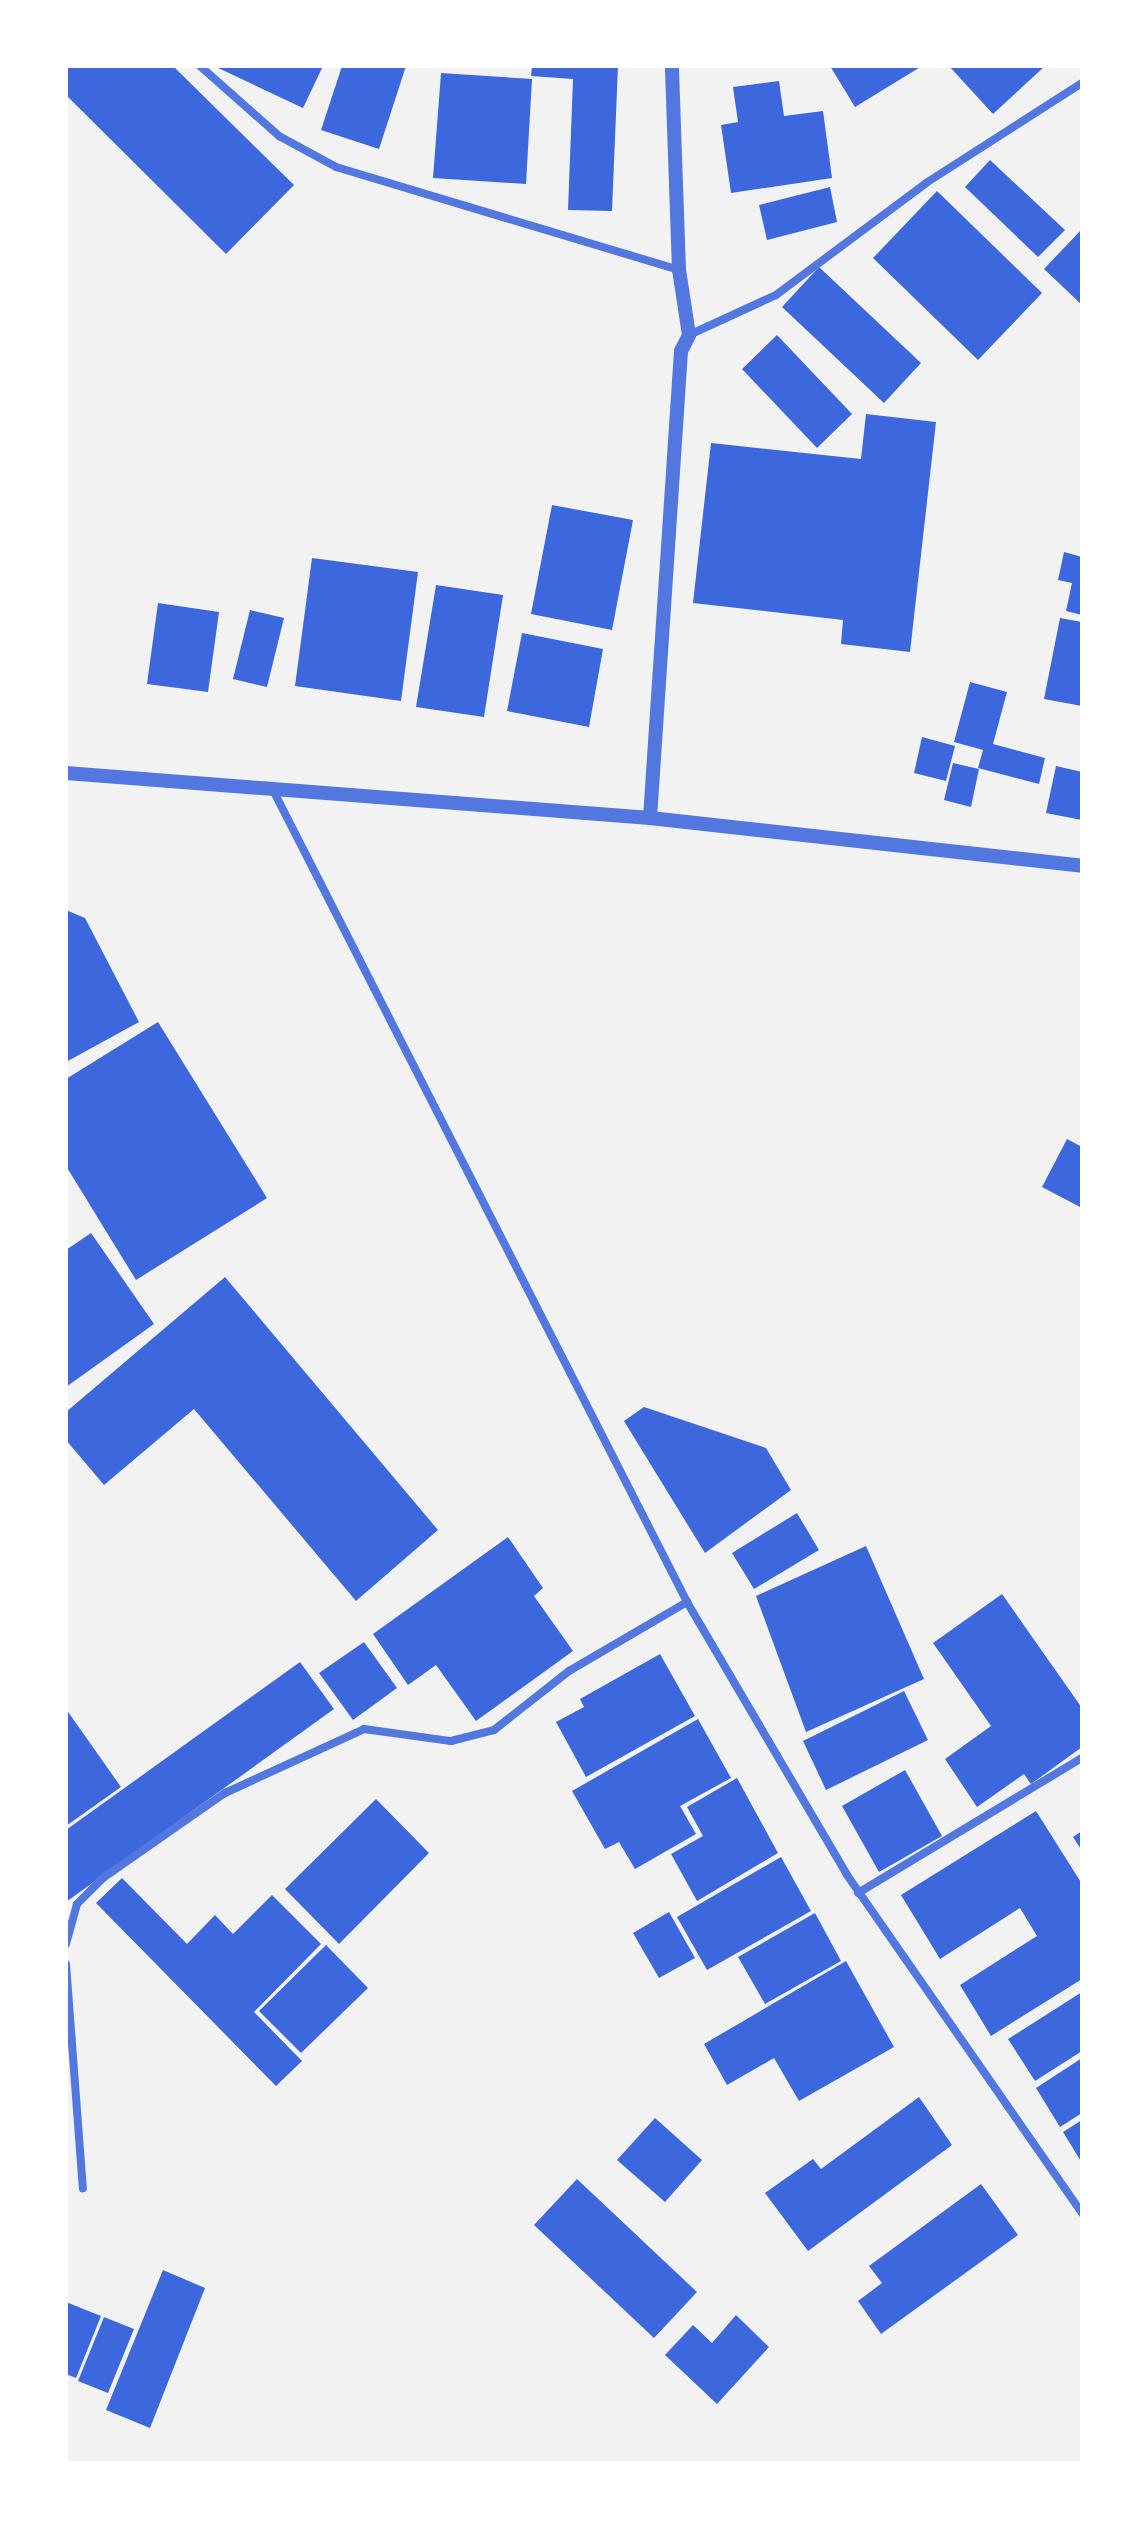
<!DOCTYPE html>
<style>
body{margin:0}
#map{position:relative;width:1148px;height:2529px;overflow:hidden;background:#f2f2f2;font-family:"Noto Sans",sans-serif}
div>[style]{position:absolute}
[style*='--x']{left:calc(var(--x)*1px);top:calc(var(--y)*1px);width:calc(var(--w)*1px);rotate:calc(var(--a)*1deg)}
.building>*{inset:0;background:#3d67dc}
.minor>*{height:8px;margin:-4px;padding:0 4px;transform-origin:4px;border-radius:4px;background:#5277de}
.tertiary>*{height:14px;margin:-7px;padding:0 7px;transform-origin:7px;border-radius:7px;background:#5277de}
span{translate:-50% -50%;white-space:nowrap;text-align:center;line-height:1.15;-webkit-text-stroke:6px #fff;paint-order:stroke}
.frame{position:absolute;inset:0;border:68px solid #fff;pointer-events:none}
</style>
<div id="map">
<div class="building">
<div style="clip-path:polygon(66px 66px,173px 66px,294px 185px,226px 254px,66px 95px)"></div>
<div style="clip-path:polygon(214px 66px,323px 66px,303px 108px)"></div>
<div style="clip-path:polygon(342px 66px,406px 66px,379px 149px,321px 130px)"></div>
<div style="clip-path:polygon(532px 66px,618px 66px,612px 211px,568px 210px,573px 79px,531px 76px)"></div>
<div style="clip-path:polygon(830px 66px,922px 66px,855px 107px)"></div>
<div style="clip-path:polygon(949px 66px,1045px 66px,993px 114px)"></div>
<div style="clip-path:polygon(441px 73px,532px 79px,526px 184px,433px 178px)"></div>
<div style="clip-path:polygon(779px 81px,784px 116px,823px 111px,832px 178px,731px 193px,721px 125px,738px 122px,733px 87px)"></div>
<div style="clip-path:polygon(990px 160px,1065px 230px,1038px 257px,965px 187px)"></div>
<div style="clip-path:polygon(830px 187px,837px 222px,767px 240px,759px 205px)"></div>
<div style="clip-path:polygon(937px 191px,1042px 293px,978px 360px,873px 258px)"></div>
<div style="clip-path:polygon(1082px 229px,1082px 305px,1044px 269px)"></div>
<div style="clip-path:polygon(819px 267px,921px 363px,884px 403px,782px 307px)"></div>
<div style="clip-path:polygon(777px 335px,852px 414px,817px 448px,742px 369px)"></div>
<div style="clip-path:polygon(866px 414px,936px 422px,910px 652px,841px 644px,843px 620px,693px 603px,711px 443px,861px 459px)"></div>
<div style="clip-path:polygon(552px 505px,633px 520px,612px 630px,531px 614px)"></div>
<div style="clip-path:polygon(1064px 552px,1082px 557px,1082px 615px,1066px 611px,1072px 583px,1058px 580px)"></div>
<div style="clip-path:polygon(312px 558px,418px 572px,401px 701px,295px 686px)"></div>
<div style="clip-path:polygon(436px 585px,503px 595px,484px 717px,416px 707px)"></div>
<div style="clip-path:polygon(158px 603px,219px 612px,208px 692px,147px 684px)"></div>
<div style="clip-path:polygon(250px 610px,284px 618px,267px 687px,233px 679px)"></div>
<div style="clip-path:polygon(1060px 618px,1082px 622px,1082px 706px,1044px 699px)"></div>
<div style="clip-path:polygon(522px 633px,603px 649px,589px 727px,507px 711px)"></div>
<div style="clip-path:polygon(970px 682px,1007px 692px,993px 744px,1045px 758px,1039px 784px,978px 768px,983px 750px,954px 742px)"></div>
<div style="clip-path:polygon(922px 737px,955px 746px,946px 781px,914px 773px)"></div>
<div style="clip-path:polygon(953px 763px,979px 769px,971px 807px,944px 800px)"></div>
<div style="clip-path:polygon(1056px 766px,1082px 772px,1082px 820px,1046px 813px)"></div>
<div style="clip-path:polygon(66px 910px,85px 918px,139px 1022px,66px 1062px)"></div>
<div style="clip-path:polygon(158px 1022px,267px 1198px,136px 1280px,66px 1166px,66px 1079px)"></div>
<div style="clip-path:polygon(1067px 1139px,1082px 1147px,1082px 1208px,1042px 1187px)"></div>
<div style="clip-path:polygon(91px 1233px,154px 1324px,66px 1387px,66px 1250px)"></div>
<div style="clip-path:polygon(225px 1277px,438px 1530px,356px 1601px,194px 1409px,104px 1485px,66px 1440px,66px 1412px)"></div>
<div style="clip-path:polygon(644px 1407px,766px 1448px,791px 1490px,705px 1553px,624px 1421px)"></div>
<div style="clip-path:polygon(797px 1513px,819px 1550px,754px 1589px,732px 1553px)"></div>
<div style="clip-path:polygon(508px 1537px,543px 1588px,534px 1596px,573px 1651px,476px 1721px,436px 1665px,408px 1685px,373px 1634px)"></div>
<div style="clip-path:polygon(866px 1546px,924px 1679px,806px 1732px,756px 1596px)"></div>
<div style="clip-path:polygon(1002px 1594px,1082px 1708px,1082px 1747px,1031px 1784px,1024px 1774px,977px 1807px,945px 1759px,991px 1726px,933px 1643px)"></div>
<div style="clip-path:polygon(364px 1642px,397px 1688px,353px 1720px,319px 1673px)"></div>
<div style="clip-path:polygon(660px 1654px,695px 1716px,586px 1777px,556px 1722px,584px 1707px,580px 1699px)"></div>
<div style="clip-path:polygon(300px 1662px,334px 1709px,66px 1902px,66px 1830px)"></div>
<div style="clip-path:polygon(904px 1691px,928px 1740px,826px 1790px,803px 1741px)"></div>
<div style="clip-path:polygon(66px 1709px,121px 1787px,66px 1826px)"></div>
<div style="clip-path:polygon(698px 1719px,731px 1778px,680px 1806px,696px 1834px,635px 1869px,619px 1842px,605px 1849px,572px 1791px)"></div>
<div style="clip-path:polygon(905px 1770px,942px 1836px,879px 1872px,842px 1806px)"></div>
<div style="clip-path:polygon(737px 1778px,778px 1853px,697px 1901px,671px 1854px,703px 1836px,687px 1807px)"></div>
<div style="clip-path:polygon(376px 1799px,429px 1853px,339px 1944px,285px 1889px)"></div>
<div style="clip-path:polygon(1036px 1811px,1082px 1884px,1082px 1979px,991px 2036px,960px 1985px,1037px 1936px,1020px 1908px,940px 1959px,901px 1895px)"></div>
<div style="clip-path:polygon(1082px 1831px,1082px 1851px,1073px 1837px)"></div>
<div style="clip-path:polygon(781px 1857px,811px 1911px,707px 1970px,677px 1917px)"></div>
<div style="clip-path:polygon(122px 1878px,187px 1944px,215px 1915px,233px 1934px,272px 1895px,321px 1944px,254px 2012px,302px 2061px,276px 2086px,96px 1903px)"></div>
<div style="clip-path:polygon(669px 1912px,695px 1958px,659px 1978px,633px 1933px)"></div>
<div style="clip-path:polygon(815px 1913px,841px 1961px,765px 2004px,738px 1957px)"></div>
<div style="clip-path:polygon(326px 1945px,368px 1988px,301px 2053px,259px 2011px)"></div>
<div style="clip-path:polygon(846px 1961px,894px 2047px,799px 2101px,774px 2058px,727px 2085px,704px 2044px)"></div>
<div style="clip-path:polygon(1082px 1992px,1082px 2051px,1035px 2081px,1008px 2039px)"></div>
<div style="clip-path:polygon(1082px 2058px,1082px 2113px,1060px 2127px,1036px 2088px)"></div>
<div style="clip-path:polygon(919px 2097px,952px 2145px,808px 2251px,765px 2193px,813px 2159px,821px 2169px)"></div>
<div style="clip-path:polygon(655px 2118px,702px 2160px,665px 2202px,617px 2160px)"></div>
<div style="clip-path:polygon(1082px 2120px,1082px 2163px,1063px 2132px)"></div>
<div style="clip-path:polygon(577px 2179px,697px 2292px,654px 2338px,534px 2225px)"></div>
<div style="clip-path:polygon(981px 2184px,1018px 2235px,881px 2334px,858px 2301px,882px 2283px,869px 2266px)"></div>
<div style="clip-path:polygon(163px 2270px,205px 2288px,150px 2428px,106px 2410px)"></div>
<div style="clip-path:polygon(66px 2302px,101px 2316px,76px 2378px,66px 2374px)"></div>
<div style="clip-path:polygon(736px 2315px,769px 2347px,717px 2404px,665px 2355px,693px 2325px,712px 2343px)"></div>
<div style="clip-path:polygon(104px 2317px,134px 2329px,108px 2393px,78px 2381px)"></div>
</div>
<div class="minor">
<div style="--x:200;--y:66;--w:106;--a:41.5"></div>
<div style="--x:279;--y:136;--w:65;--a:28.5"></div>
<div style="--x:336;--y:167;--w:358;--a:16.7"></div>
<div style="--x:689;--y:335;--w:96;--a:-24.7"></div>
<div style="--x:776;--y:295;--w:187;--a:-36.7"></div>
<div style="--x:926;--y:183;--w:185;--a:-32.7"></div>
<div style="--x:274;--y:792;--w:909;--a:62.98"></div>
<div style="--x:687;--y:1602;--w:316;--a:59.6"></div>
<div style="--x:847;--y:1875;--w:412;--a:55.2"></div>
<div style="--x:858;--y:1893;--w:262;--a:-31.1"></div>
<div style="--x:66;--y:1944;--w:41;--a:-74.6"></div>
<div style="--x:77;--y:1904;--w:37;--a:-45"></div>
<div style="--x:103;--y:1878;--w:149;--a:-34.9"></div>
<div style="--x:225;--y:1793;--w:153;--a:-24.7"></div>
<div style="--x:364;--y:1729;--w:88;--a:7.9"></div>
<div style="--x:451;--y:1741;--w:44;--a:-14.3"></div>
<div style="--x:494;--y:1730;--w:95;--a:-38.2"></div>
<div style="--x:569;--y:1671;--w:137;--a:-30.3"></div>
<div style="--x:66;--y:1964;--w:225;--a:85.7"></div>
</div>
<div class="tertiary">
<div style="--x:66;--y:773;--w:586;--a:4.41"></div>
<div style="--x:650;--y:818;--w:435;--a:6.3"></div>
<div style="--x:650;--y:818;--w:468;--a:-86.2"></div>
<div style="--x:681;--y:351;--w:18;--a:-63"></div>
<div style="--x:689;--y:335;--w:66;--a:-98.7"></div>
<div style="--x:679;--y:270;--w:204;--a:-92"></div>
</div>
<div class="frame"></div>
</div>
